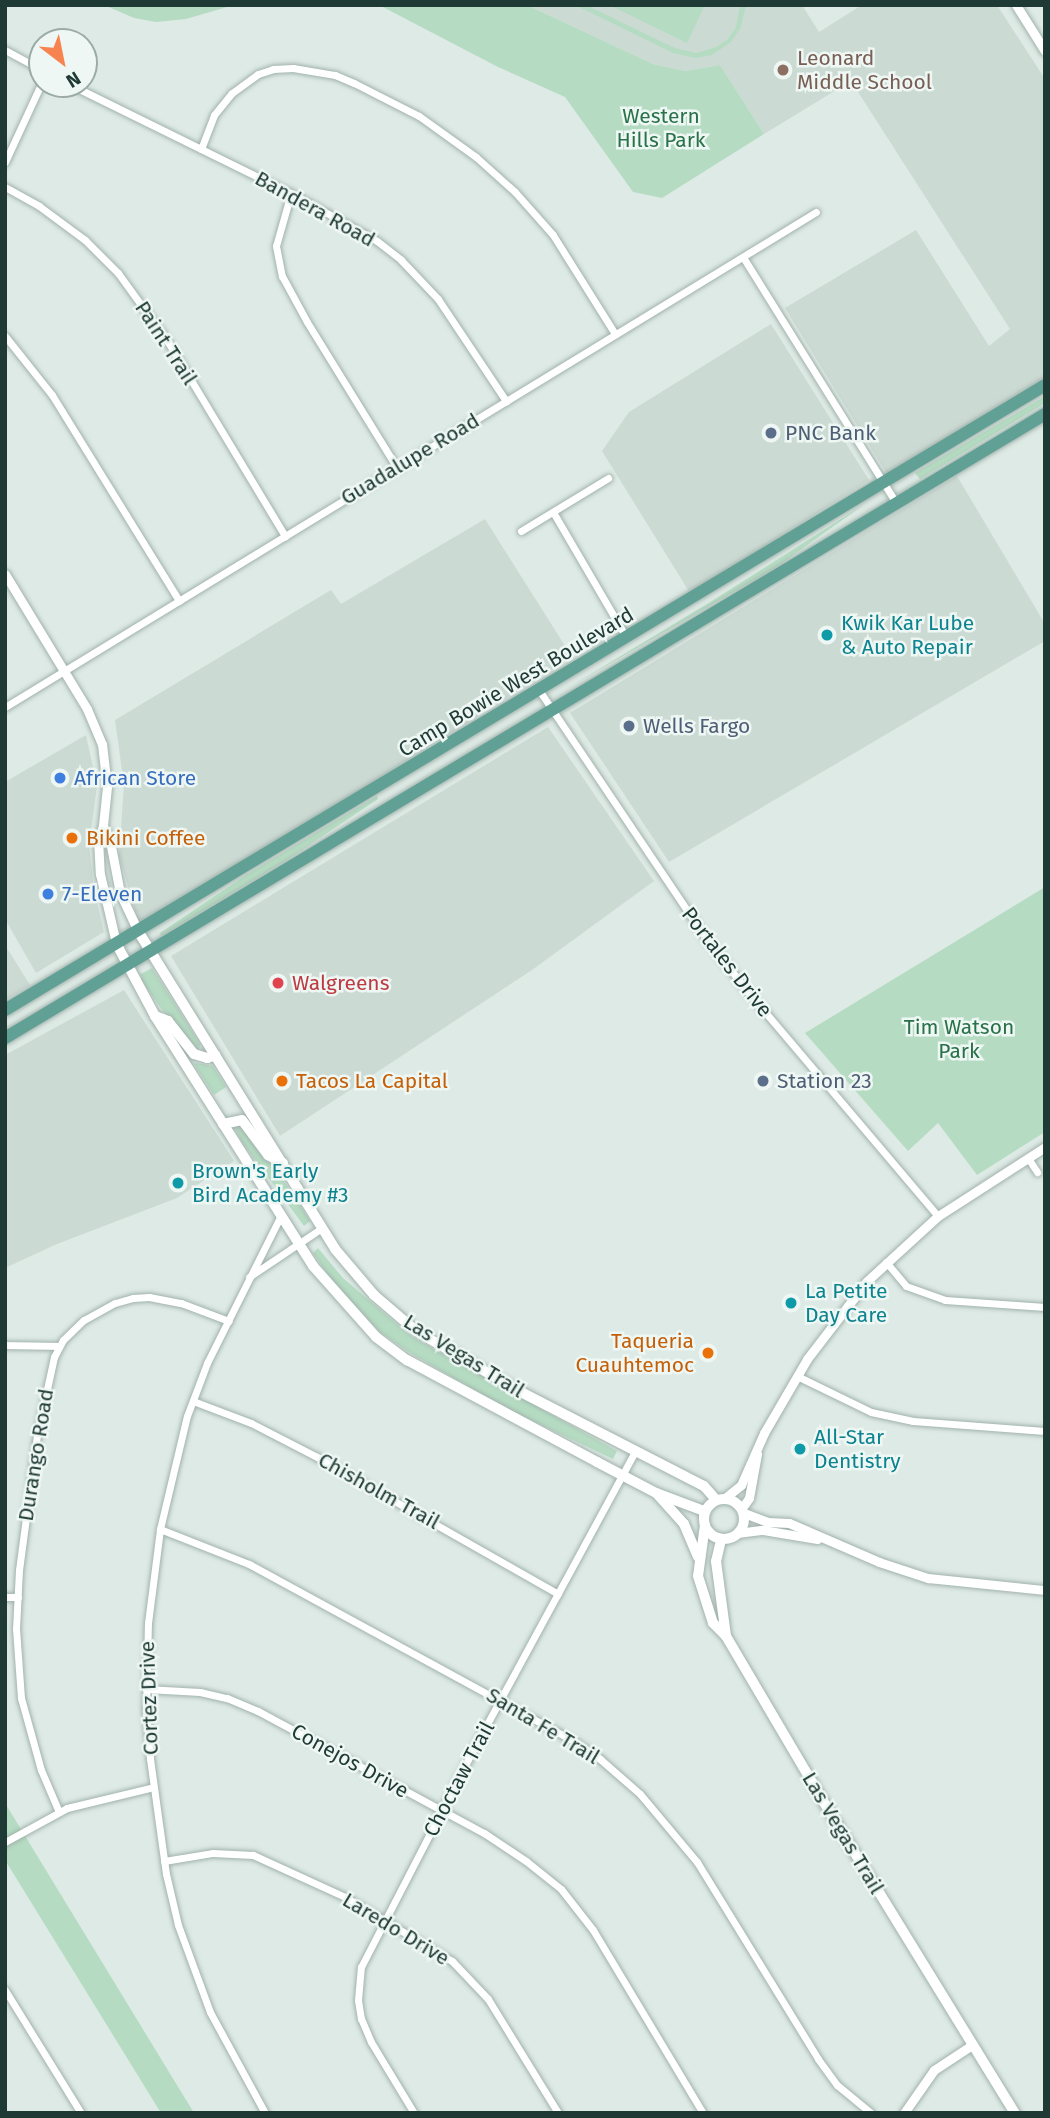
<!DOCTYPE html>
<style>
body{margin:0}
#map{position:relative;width:1050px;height:2118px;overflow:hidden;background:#deeae5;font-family:"Fira Sans",sans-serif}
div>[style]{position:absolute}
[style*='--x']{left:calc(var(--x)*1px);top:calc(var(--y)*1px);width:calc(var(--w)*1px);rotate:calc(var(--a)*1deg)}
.built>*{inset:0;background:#ccdad4}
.green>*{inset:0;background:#b5dcc2}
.roads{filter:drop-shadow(0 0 2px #a1b2ac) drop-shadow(0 0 2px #a1b2ac)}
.minor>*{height:7px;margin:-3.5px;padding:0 3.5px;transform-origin:3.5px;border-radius:3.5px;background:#fff}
.tertiary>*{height:9px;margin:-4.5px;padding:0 4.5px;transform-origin:4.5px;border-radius:4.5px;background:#fff}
.secondary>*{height:10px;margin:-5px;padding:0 5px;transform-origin:5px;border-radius:5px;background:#fff}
.secondary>.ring{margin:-5px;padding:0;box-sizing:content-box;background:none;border:10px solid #fff;border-radius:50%}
.primary>*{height:12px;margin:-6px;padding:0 6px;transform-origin:6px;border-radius:6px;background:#61a195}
.dots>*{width:19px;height:19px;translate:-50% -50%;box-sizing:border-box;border:4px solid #eef7f3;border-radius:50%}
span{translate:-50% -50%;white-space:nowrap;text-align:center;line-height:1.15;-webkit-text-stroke:5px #eef7f3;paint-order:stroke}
.education-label{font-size:21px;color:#785e54}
.left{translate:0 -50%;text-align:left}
.park-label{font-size:21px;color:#287149}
.street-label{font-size:21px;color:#1f3a34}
.service-label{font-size:21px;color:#4e5e75}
.culture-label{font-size:21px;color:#0d838f}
.shop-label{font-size:21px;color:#366cbe}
.food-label{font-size:21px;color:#c56008}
.right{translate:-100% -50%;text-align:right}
.health-label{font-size:21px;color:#be3a42}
.frame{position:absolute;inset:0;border:7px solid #1f3a34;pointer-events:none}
.north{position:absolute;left:28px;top:28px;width:70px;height:70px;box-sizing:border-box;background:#eef7f3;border:2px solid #9baba7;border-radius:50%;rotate:148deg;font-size:19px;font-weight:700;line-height:28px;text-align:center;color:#1f3a34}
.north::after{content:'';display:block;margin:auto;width:24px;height:32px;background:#f68350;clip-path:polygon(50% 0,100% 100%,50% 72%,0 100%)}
</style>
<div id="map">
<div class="built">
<div style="clip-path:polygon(527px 5px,802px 5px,819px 32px,862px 5px,997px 5px,1045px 79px,1045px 377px,887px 474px,785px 308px,916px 230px,989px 346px,1010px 329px,851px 81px,764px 134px,720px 65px,685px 71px,653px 64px)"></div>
<div style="clip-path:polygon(771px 324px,869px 480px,690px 593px,602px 451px,629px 412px)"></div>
<div style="clip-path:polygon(957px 476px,1045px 624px,1045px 641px,669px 862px,570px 713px)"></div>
<div style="clip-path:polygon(485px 519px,572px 657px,140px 927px,119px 856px,124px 785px,115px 720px,331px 590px,341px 604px)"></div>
<div style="clip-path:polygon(548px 727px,654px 881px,532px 970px,280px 1136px,171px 956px)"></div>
<div style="clip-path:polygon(86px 735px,97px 786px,89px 845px,94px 890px,104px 932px,36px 973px,5px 919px,5px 782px)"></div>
<div style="clip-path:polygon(5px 945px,30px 985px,5px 1000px)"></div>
<div style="clip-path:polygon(124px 990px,234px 1161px,177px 1198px,57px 1244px,5px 1268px,5px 1055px)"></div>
</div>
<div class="green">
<div style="clip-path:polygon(104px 5px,234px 5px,186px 19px,156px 22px,134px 18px)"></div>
<div style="clip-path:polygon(379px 5px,527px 5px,653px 64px,685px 71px,720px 65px,764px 134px,662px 198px,633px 192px,565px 97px,498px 67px)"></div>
<div style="clip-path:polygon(575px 5px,586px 5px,675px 48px,696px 53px,716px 47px,728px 39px,736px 27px,740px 5px,746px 6px,740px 29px,731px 42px,712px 55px,696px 58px,673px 53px)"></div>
<div style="clip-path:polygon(609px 5px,705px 5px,687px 43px)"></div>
<div style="clip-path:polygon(1045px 396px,1045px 403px,920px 479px,915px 473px)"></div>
<div style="clip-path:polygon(866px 503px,778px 566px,568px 688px,712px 601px)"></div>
<div style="clip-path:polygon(377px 796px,378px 799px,290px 858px,161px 936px,160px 933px,246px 875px)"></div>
<div style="clip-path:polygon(1045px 887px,1045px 1132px,977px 1175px,938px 1123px,908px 1151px,805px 1033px)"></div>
<div style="clip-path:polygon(152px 968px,200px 1044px,199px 1049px,195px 1049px,160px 1007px,142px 981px,141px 974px)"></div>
<div style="clip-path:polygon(196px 1063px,213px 1066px,226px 1087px,214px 1095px,194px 1064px)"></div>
<div style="clip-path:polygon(238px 1125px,256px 1143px,293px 1194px,310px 1221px,304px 1226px,242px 1142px,234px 1126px)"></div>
<div style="clip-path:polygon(318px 1248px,343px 1278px,412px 1337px,617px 1451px,613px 1459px,508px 1409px,407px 1351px,379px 1331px,334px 1283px,313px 1253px)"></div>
<div style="clip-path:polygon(5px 1803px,194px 2113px,161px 2113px,5px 1860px)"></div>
</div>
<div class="roads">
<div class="minor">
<div style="--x:60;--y:42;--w:7;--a:-63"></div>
<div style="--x:5;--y:50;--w:42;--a:28.4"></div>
<div style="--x:69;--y:84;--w:247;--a:26.2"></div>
<div style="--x:291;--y:193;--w:98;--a:29.2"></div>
<div style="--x:377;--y:241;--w:31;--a:38"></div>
<div style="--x:401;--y:260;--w:54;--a:46.5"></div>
<div style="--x:438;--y:299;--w:123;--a:56.3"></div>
<div style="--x:201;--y:149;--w:36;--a:-69"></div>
<div style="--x:214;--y:115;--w:28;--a:-51"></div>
<div style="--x:232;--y:93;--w:32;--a:-36"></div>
<div style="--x:258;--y:74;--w:16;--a:-18"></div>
<div style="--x:273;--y:69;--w:20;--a:-3"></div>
<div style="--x:293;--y:68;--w:43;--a:9.5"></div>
<div style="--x:335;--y:75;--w:21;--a:23"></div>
<div style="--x:354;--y:83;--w:73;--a:26.9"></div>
<div style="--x:419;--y:116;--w:70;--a:35.7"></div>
<div style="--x:476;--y:157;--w:52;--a:41.9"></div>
<div style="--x:515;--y:192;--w:57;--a:48.5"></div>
<div style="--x:553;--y:235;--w:117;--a:57.9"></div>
<div style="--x:5;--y:162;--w:88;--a:-65.2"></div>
<div style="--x:5;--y:187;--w:39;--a:29"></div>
<div style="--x:39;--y:206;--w:57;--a:36.5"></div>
<div style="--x:85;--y:240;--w:47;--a:45"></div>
<div style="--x:118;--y:273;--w:85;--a:54.1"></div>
<div style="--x:168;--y:342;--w:227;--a:58.9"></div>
<div style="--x:291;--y:193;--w:55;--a:105.8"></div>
<div style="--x:276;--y:246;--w:31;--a:79"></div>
<div style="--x:282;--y:276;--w:52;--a:61.5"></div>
<div style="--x:307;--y:322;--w:172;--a:58.3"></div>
<div style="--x:743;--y:257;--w:290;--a:58.1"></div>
<div style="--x:5;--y:336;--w:75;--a:51.5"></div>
<div style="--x:52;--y:395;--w:242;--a:58.3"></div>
<div style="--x:553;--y:512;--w:145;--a:59.7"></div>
<div style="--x:521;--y:531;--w:102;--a:-31.3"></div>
<div style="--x:539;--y:690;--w:289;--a:56.1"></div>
<div style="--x:700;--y:930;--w:78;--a:52.3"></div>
<div style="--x:748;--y:992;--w:294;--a:49.7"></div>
<div style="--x:5;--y:707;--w:950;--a:-31.4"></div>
<div style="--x:1028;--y:1158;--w:17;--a:57"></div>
<div style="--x:886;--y:1262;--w:31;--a:50"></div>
<div style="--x:906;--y:1286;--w:41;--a:19.7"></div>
<div style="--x:945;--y:1300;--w:100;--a:4"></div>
<div style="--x:249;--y:1277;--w:88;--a:-33.9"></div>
<div style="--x:5;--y:1345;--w:54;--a:1.1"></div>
<div style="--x:797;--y:1376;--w:82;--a:25.9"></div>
<div style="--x:871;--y:1412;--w:43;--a:12.1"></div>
<div style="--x:913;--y:1421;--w:132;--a:4.3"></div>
<div style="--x:193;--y:1401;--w:62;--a:20.8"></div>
<div style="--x:251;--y:1423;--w:74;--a:27.3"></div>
<div style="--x:317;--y:1457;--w:277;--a:29.6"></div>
<div style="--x:160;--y:1529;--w:96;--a:21.5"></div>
<div style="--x:249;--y:1564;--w:371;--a:28.6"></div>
<div style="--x:575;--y:1742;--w:30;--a:34"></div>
<div style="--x:600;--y:1759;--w:53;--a:41.2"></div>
<div style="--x:640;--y:1794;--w:89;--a:50"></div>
<div style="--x:697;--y:1862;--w:231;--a:58.4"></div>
<div style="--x:818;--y:2059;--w:32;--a:54"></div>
<div style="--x:837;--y:2085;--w:44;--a:39.5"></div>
<div style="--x:5;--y:1597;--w:13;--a:0"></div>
<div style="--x:146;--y:1689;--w:54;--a:3.2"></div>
<div style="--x:200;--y:1692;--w:28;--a:13"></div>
<div style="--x:227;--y:1698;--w:34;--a:23"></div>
<div style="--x:258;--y:1711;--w:257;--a:28.4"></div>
<div style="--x:484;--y:1833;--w:50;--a:33.7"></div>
<div style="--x:526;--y:1861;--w:45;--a:38.7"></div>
<div style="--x:561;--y:1889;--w:52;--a:52"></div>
<div style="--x:593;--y:1930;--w:214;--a:59"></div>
<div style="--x:59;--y:1812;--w:46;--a:-113.2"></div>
<div style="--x:41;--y:1770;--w:75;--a:-105.5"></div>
<div style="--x:21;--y:1698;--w:69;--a:-94.1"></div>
<div style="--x:16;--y:1629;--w:59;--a:-87.1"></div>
<div style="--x:19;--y:1570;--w:136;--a:-82.4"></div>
<div style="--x:37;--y:1435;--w:80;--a:-77.7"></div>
<div style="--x:54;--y:1357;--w:19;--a:-62"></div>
<div style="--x:63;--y:1340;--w:29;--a:-44"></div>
<div style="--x:84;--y:1320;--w:35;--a:-29"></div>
<div style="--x:115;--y:1303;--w:19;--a:-16"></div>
<div style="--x:133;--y:1298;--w:16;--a:-4"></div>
<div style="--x:149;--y:1297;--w:33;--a:11"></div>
<div style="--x:181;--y:1303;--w:51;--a:20.6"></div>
<div style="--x:5;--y:1842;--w:71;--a:-28.7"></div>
<div style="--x:67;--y:1808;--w:89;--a:-13.6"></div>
<div style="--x:164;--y:1861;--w:50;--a:-9.3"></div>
<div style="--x:213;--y:1853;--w:40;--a:2.9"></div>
<div style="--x:253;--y:1855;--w:101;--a:24.5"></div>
<div style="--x:345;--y:1897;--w:125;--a:30.9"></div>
<div style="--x:452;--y:1961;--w:52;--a:46.5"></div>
<div style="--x:488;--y:1999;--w:134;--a:58.4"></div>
<div style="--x:5;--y:1990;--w:145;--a:58.3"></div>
<div style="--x:265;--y:2113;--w:115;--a:-118.6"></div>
<div style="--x:210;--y:2012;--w:93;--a:-110.2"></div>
<div style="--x:178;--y:1925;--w:52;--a:-103.2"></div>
<div style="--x:166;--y:1874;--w:116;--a:-97.9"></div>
<div style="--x:150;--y:1759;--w:50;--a:-94.6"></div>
<div style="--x:146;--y:1709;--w:86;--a:-88.7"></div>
<div style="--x:148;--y:1623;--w:95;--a:-82.7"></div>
<div style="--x:160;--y:1529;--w:116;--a:-76.6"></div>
<div style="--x:187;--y:1416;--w:57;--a:-69.3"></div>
<div style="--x:207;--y:1363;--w:165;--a:-63.4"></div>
<div style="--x:414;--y:2113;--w:83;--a:-121.2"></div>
<div style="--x:371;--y:2042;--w:25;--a:-113"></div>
<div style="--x:361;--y:2019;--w:19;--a:-99"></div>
<div style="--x:358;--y:2000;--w:33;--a:-85"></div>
<div style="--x:361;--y:1967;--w:246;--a:-62.7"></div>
<div style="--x:474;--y:1748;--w:338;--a:-61.5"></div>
</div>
<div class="tertiary">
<div style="--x:1016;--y:5;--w:54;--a:57.8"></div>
<div style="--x:5;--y:574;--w:158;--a:58.7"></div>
<div style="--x:87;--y:709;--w:38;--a:67"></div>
<div style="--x:102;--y:744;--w:43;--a:83.4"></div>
<div style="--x:107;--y:787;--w:39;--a:96"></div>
<div style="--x:103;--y:826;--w:14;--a:111"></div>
<div style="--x:98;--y:839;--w:35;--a:87"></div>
<div style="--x:100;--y:874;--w:71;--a:76.9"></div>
<div style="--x:103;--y:826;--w:17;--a:65"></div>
<div style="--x:110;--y:841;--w:53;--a:79.1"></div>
<div style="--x:120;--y:893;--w:42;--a:64.7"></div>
<div style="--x:725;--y:1498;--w:21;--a:-39"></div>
<div style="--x:741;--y:1485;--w:57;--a:-66.1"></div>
<div style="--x:764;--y:1433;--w:86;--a:-59.8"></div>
<div style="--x:807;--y:1359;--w:98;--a:-52.4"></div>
<div style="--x:867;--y:1281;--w:96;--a:-42.5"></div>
<div style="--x:938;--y:1216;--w:127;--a:-32.8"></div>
<div style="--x:742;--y:1508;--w:12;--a:-55"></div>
<div style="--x:749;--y:1498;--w:45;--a:-79.7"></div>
<div style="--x:744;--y:1513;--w:26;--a:21"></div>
<div style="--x:768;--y:1522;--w:21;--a:3"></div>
<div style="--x:789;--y:1523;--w:98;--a:23.4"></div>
<div style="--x:879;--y:1562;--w:52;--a:18.1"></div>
<div style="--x:928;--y:1578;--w:118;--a:5.9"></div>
<div style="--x:737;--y:1533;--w:26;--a:-7"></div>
<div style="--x:763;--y:1530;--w:55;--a:9.5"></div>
<div style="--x:904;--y:2113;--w:52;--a:-55.1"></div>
<div style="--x:934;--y:2070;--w:45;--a:-33.3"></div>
</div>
<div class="secondary">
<div style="--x:138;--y:931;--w:374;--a:58.2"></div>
<div style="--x:335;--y:1249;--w:60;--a:49.7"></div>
<div style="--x:374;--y:1295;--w:55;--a:40.6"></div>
<div style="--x:416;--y:1331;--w:117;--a:30.3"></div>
<div style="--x:517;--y:1390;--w:210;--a:27.2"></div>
<div style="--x:704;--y:1486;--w:18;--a:49"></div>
<div style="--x:116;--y:943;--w:83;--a:61.9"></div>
<div style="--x:155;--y:1016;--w:296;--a:57.7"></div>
<div style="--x:313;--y:1266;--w:95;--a:48.4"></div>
<div style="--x:376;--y:1337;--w:39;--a:37"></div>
<div style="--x:407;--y:1360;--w:216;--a:28.2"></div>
<div style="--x:597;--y:1462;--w:67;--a:27.7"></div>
<div style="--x:656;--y:1493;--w:51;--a:20.6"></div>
<div style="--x:704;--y:1511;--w:7;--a:90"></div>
<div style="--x:155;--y:1016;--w:14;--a:21"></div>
<div style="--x:168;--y:1021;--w:42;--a:51.8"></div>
<div style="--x:194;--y:1054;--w:14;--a:17"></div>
<div style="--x:207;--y:1058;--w:9;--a:-18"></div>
<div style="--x:223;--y:1124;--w:19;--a:-12"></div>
<div style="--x:242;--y:1120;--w:44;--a:53.4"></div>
<div style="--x:268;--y:1155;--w:17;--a:28"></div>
<div style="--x:658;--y:1495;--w:39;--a:48"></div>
<div style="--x:684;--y:1524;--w:36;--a:67"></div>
<div class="ring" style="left:704px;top:1499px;width:30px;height:30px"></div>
<div style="--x:705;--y:1525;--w:51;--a:97.8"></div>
<div style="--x:698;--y:1576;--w:49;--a:72.3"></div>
<div style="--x:713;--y:1623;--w:18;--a:45"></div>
<div style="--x:721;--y:1540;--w:22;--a:103"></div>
<div style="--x:716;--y:1561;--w:76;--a:82.4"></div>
<div style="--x:726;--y:1636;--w:203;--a:59.5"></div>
<div style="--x:829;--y:1811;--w:355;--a:58.4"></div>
</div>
<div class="primary">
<div style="--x:5;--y:1010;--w:1213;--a:-31"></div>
<div style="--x:5;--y:1038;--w:1213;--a:-30.96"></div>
</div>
</div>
<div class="dots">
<div style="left:783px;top:70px;background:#8d6e63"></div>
<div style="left:771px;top:433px;background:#5c6f8a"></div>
<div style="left:827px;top:635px;background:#0f9aa8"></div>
<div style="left:629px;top:726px;background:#5c6f8a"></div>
<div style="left:60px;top:778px;background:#3f7fe0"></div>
<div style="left:72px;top:838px;background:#e8710a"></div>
<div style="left:48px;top:894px;background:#3f7fe0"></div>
<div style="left:278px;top:983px;background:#e0444e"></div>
<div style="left:282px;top:1081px;background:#e8710a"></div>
<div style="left:763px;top:1081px;background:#5c6f8a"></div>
<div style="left:178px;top:1183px;background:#0f9aa8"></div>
<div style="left:791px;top:1303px;background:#0f9aa8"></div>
<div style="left:708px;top:1353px;background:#e8710a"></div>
<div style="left:800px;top:1449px;background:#0f9aa8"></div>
</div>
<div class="education-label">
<span class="left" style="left:797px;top:70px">Leonard<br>Middle School</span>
</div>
<div class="park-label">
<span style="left:661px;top:128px">Western<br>Hills Park</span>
<span style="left:959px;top:1039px">Tim Watson<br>Park</span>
</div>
<div class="street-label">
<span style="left:315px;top:209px;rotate:29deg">Bandera Road</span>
<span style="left:166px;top:343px;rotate:57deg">Paint Trail</span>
<span style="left:410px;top:459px;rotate:-31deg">Guadalupe Road</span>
<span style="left:516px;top:682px;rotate:-31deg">Camp Bowie West Boulevard</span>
<span style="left:727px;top:962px;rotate:52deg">Portales Drive</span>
<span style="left:464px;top:1356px;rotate:32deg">Las Vegas Trail</span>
<span style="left:36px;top:1455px;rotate:-81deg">Durango Road</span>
<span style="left:379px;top:1491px;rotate:29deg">Chisholm Trail</span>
<span style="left:149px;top:1698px;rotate:-92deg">Cortez Drive</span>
<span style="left:543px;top:1726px;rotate:31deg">Santa Fe Trail</span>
<span style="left:350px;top:1761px;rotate:29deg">Conejos Drive</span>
<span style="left:459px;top:1779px;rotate:-62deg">Choctaw Trail</span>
<span style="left:843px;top:1833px;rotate:59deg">Las Vegas Trail</span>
<span style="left:396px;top:1929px;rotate:31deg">Laredo Drive</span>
</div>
<div class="service-label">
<span class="left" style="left:785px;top:433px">PNC Bank</span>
<span class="left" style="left:643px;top:726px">Wells Fargo</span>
<span class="left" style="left:777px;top:1081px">Station 23</span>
</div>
<div class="culture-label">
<span class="left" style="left:841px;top:635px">Kwik Kar Lube<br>&amp; Auto Repair</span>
<span class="left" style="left:192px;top:1183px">Brown's Early<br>Bird Academy #3</span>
<span class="left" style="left:805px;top:1303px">La Petite<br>Day Care</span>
<span class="left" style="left:814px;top:1449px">All-Star<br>Dentistry</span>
</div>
<div class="shop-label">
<span class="left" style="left:74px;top:778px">African Store</span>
<span class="left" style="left:62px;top:894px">7-Eleven</span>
</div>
<div class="food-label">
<span class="left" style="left:86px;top:838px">Bikini Coffee</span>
<span class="left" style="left:296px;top:1081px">Tacos La Capital</span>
<span class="right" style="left:694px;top:1353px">Taqueria<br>Cuauhtemoc</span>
</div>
<div class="health-label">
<span class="left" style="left:292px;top:983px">Walgreens</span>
</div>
<div class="frame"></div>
<div class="north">N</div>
</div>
